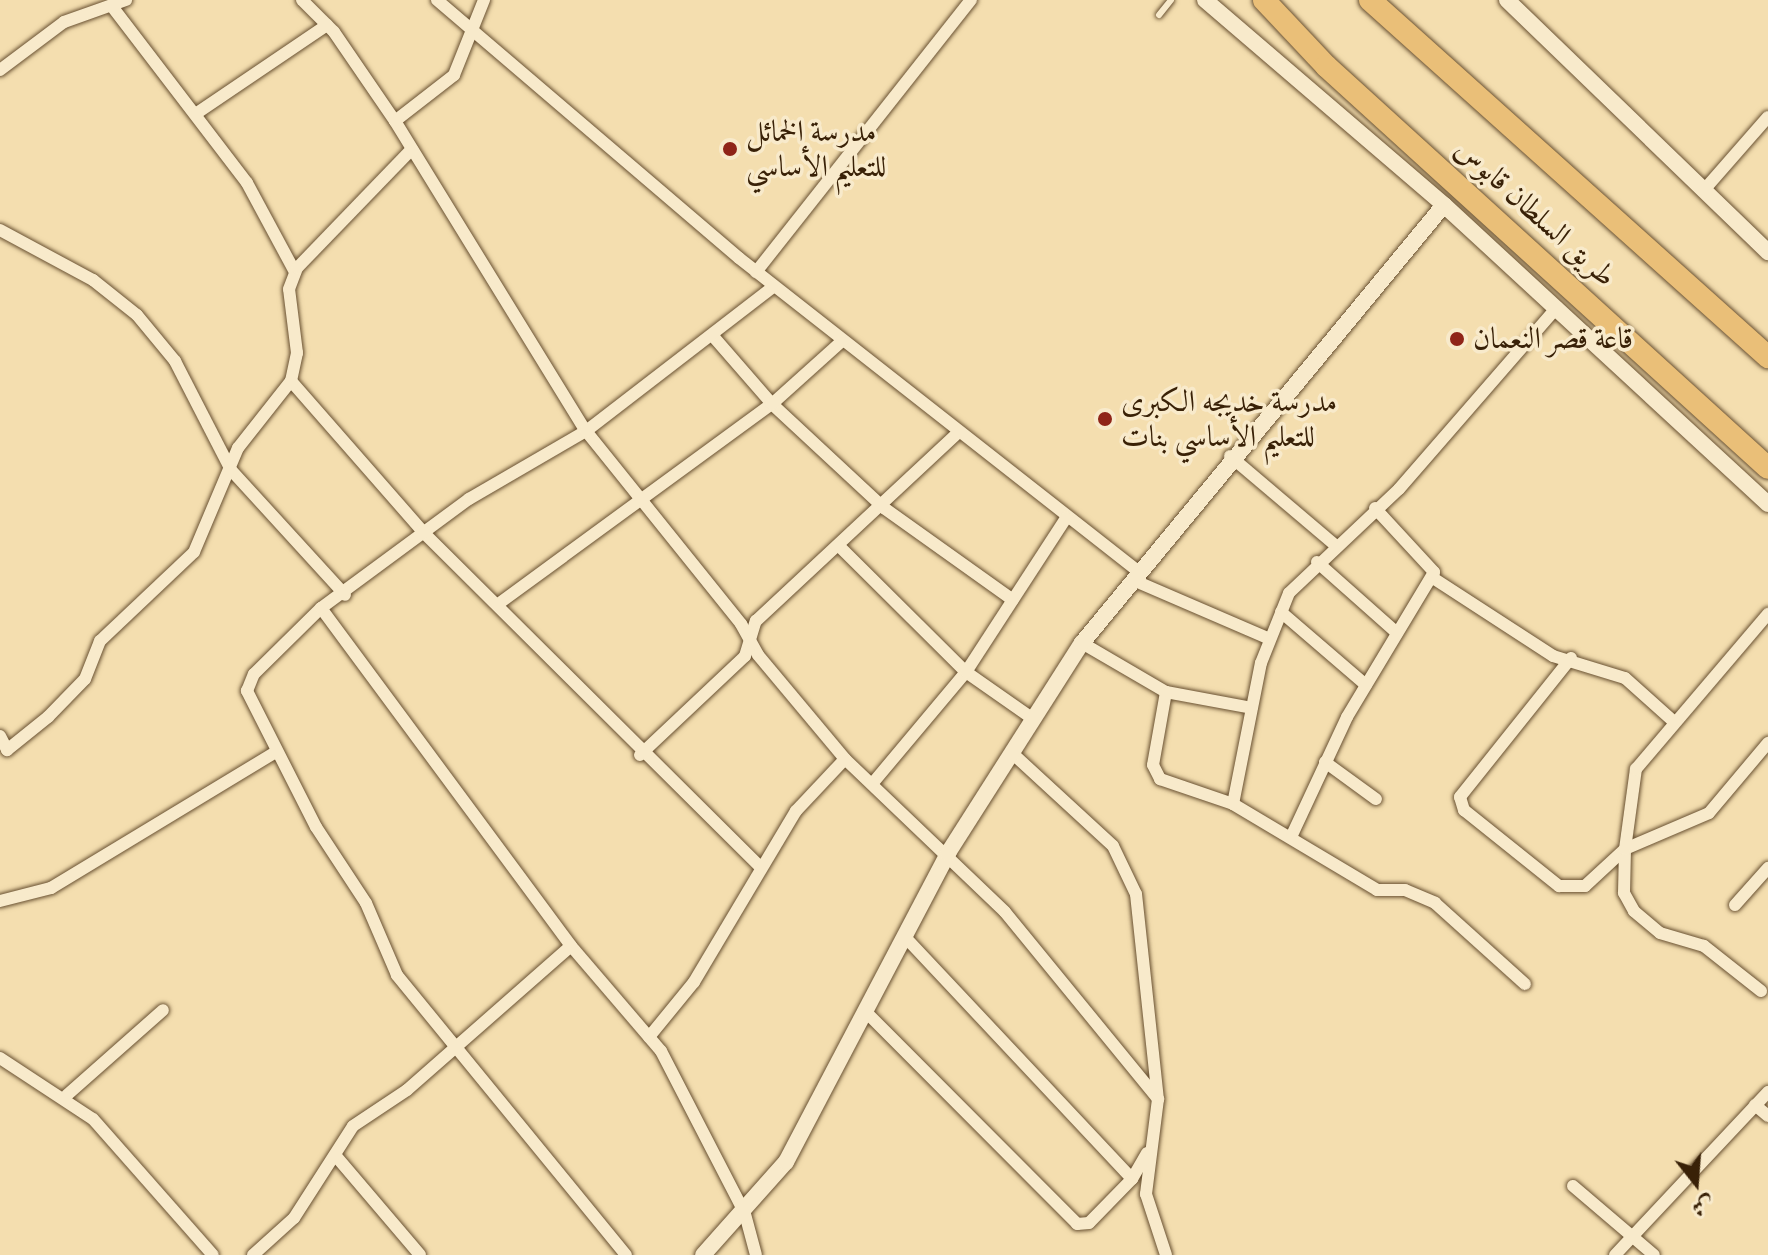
<!DOCTYPE html>
<meta charset="utf-8">
<style>
body{margin:0}
#map{position:relative;width:1768px;height:1255px;overflow:hidden;background:#f4deaf;font-family:"IM FELL Double Pica",Amiri,serif}
div>[style]{position:absolute}
[style*='--x']{left:calc(var(--x)*1px);top:calc(var(--y)*1px);width:calc(var(--w)*1px);rotate:calc(var(--a)*1deg)}
.roads{filter:drop-shadow(0 0 2px #685031) drop-shadow(0 0 2px #685031)}
.service>*{height:6px;margin:-3px;padding:0 3px;transform-origin:3px;border-radius:3px;background:#f8eacb}
.minor>*{height:12px;margin:-6px;padding:0 6px;transform-origin:6px;border-radius:6px;background:#f8eacb}
.tertiary>*{height:16px;margin:-8px;padding:0 8px;transform-origin:8px;border-radius:8px;background:#f8eacb}
.trunk>*{height:22px;margin:-11px;padding:0 11px;transform-origin:11px;border-radius:11px;background:#eabf78}
.dots>*{width:22px;height:22px;translate:-50% -50%;box-sizing:border-box;border:4px solid #f8eacb;border-radius:50%}
span{translate:-50% -50%;white-space:nowrap;text-align:center;line-height:1.15;-webkit-text-stroke:7px #f8eacb;paint-order:stroke}
.poi-label{font-size:30px;color:#392107}
.left{translate:0 -50%;text-align:left}
.street-label{font-size:30px;color:#392107}
.north{position:absolute;left:1656px;top:1143px;width:80px;height:80px;-webkit-text-stroke:6px #f8eacb;paint-order:stroke;rotate:163deg;font-size:22px;font-weight:700;line-height:32px;text-align:center;color:#392107}
.north::after{content:'';display:block;margin:auto;width:28px;height:36px;background:#392107;clip-path:polygon(50% 0,100% 100%,50% 72%,0 100%)}
</style>
<div id="map">
<div class="roads">
<div class="service">
<div style="--x:1159;--y:15;--w:19;--a:-51"></div>
</div>
<div class="minor">
<div style="--x:302;--y:0;--w:45;--a:45"></div>
<div style="--x:334;--y:32;--w:108;--a:55.6"></div>
<div style="--x:395;--y:121;--w:364;--a:58.4"></div>
<div style="--x:586;--y:431;--w:248;--a:51.2"></div>
<div style="--x:741;--y:624;--w:35;--a:61"></div>
<div style="--x:758;--y:655;--w:136;--a:50.1"></div>
<div style="--x:845;--y:759;--w:221;--a:43.7"></div>
<div style="--x:1005;--y:912;--w:242;--a:50.7"></div>
<div style="--x:437;--y:0;--w:397;--a:40.5"></div>
<div style="--x:739;--y:258;--w:509;--a:38.13"></div>
<div style="--x:114;--y:9;--w:219;--a:52.6"></div>
<div style="--x:247;--y:183;--w:101;--a:61.7"></div>
<div style="--x:0;--y:70;--w:80;--a:-36.9"></div>
<div style="--x:64;--y:22;--w:66;--a:-19.5"></div>
<div style="--x:197;--y:113;--w:157;--a:-34.1"></div>
<div style="--x:395;--y:121;--w:75;--a:-37.9"></div>
<div style="--x:454;--y:75;--w:81;--a:-68.2"></div>
<div style="--x:1704;--y:190;--w:97;--a:-48.8"></div>
<div style="--x:0;--y:230;--w:106;--a:28.3"></div>
<div style="--x:93;--y:280;--w:56;--a:38.5"></div>
<div style="--x:137;--y:315;--w:60;--a:50.4"></div>
<div style="--x:175;--y:361;--w:123;--a:62.8"></div>
<div style="--x:231;--y:470;--w:169;--a:47.6"></div>
<div style="--x:756;--y:272;--w:347;--a:-51.7"></div>
<div style="--x:712;--y:335;--w:91;--a:49"></div>
<div style="--x:772;--y:404;--w:153;--a:42.9"></div>
<div style="--x:884;--y:508;--w:158;--a:35.5"></div>
<div style="--x:291;--y:381;--w:203;--a:48.8"></div>
<div style="--x:425;--y:534;--w:474;--a:44.8"></div>
<div style="--x:1230;--y:456;--w:139;--a:40.3"></div>
<div style="--x:840;--y:547;--w:177;--a:44.8"></div>
<div style="--x:966;--y:672;--w:82;--a:35"></div>
<div style="--x:1317;--y:562;--w:107;--a:41.6"></div>
<div style="--x:1433;--y:578;--w:143;--a:33"></div>
<div style="--x:1553;--y:656;--w:75;--a:17"></div>
<div style="--x:1625;--y:678;--w:63;--a:41.8"></div>
<div style="--x:1133;--y:580;--w:149;--a:23.3"></div>
<div style="--x:501;--y:602;--w:336;--a:-36.2"></div>
<div style="--x:772;--y:404;--w:94;--a:-42"></div>
<div style="--x:321;--y:608;--w:420;--a:53.5"></div>
<div style="--x:571;--y:946;--w:138;--a:49.4"></div>
<div style="--x:661;--y:1051;--w:183;--a:62.7"></div>
<div style="--x:745;--y:1214;--w:42;--a:75"></div>
<div style="--x:1281;--y:612;--w:112;--a:40.7"></div>
<div style="--x:1082;--y:643;--w:97;--a:30.3"></div>
<div style="--x:1166;--y:692;--w:87;--a:10.5"></div>
<div style="--x:1571;--y:658;--w:178;--a:128.6"></div>
<div style="--x:1460;--y:797;--w:14;--a:73"></div>
<div style="--x:1464;--y:810;--w:122;--a:38.7"></div>
<div style="--x:1559;--y:886;--w:26;--a:0"></div>
<div style="--x:1585;--y:886;--w:54;--a:-42.8"></div>
<div style="--x:1625;--y:849;--w:91;--a:-23.2"></div>
<div style="--x:1709;--y:813;--w:92;--a:-49.9"></div>
<div style="--x:1166;--y:692;--w:74;--a:100.1"></div>
<div style="--x:1153;--y:765;--w:16;--a:63"></div>
<div style="--x:1160;--y:779;--w:77;--a:18.9"></div>
<div style="--x:1233;--y:804;--w:168;--a:30.8"></div>
<div style="--x:1377;--y:890;--w:28;--a:0"></div>
<div style="--x:1405;--y:890;--w:33;--a:23"></div>
<div style="--x:1435;--y:903;--w:121;--a:42"></div>
<div style="--x:0;--y:736;--w:16;--a:63"></div>
<div style="--x:7;--y:750;--w:53;--a:-38.8"></div>
<div style="--x:48;--y:717;--w:53;--a:-45.8"></div>
<div style="--x:85;--y:679;--w:41;--a:-68.5"></div>
<div style="--x:100;--y:641;--w:129;--a:-43.4"></div>
<div style="--x:194;--y:552;--w:113;--a:-67.1"></div>
<div style="--x:238;--y:448;--w:85;--a:-51.7"></div>
<div style="--x:291;--y:381;--w:29;--a:-78"></div>
<div style="--x:297;--y:353;--w:64;--a:-97.1"></div>
<div style="--x:289;--y:289;--w:22;--a:-69"></div>
<div style="--x:297;--y:268;--w:165;--a:-46"></div>
<div style="--x:1012;--y:753;--w:137;--a:42.6"></div>
<div style="--x:1113;--y:846;--w:53;--a:64.4"></div>
<div style="--x:1136;--y:894;--w:206;--a:83.9"></div>
<div style="--x:1158;--y:1099;--w:96;--a:97.2"></div>
<div style="--x:1146;--y:1194;--w:64;--a:71.8"></div>
<div style="--x:640;--y:755;--w:144;--a:-43.3"></div>
<div style="--x:745;--y:656;--w:37;--a:-73"></div>
<div style="--x:756;--y:621;--w:277;--a:-43"></div>
<div style="--x:1325;--y:762;--w:63;--a:36"></div>
<div style="--x:872;--y:784;--w:146;--a:-50"></div>
<div style="--x:966;--y:672;--w:184;--a:-57"></div>
<div style="--x:1233;--y:804;--w:144;--a:-78.8"></div>
<div style="--x:1261;--y:663;--w:75;--a:-68.2"></div>
<div style="--x:1289;--y:593;--w:151;--a:-43.4"></div>
<div style="--x:1399;--y:489;--w:241;--a:-49"></div>
<div style="--x:1292;--y:835;--w:130;--a:-65"></div>
<div style="--x:1347;--y:717;--w:169;--a:-59"></div>
<div style="--x:1434;--y:572;--w:87;--a:-132.7"></div>
<div style="--x:0;--y:901;--w:53;--a:-14.3"></div>
<div style="--x:51;--y:888;--w:263;--a:-31.2"></div>
<div style="--x:1735;--y:905;--w:50;--a:-48.3"></div>
<div style="--x:906;--y:938;--w:330;--a:46.8"></div>
<div style="--x:1761;--y:991;--w:73;--a:-141.7"></div>
<div style="--x:1704;--y:946;--w:46;--a:-163.5"></div>
<div style="--x:1660;--y:933;--w:34;--a:-140"></div>
<div style="--x:1634;--y:911;--w:21;--a:-119"></div>
<div style="--x:1624;--y:893;--w:44;--a:-88.7"></div>
<div style="--x:1625;--y:849;--w:81;--a:-82.2"></div>
<div style="--x:1636;--y:769;--w:204;--a:-49.6"></div>
<div style="--x:867;--y:1013;--w:298;--a:45.1"></div>
<div style="--x:1077;--y:1224;--w:12;--a:-5"></div>
<div style="--x:1089;--y:1223;--w:62;--a:-45.7"></div>
<div style="--x:1132;--y:1179;--w:30;--a:-60"></div>
<div style="--x:649;--y:1037;--w:71;--a:-50.7"></div>
<div style="--x:694;--y:982;--w:199;--a:-59.2"></div>
<div style="--x:796;--y:811;--w:71;--a:-46.7"></div>
<div style="--x:0;--y:1058;--w:111;--a:33.3"></div>
<div style="--x:93;--y:1119;--w:181;--a:48.6"></div>
<div style="--x:67;--y:1095;--w:128;--a:-41.5"></div>
<div style="--x:1755;--y:1105;--w:17;--a:40"></div>
<div style="--x:335;--y:1155;--w:131;--a:49.6"></div>
<div style="--x:1573;--y:1186;--w:106;--a:40.4"></div>
<div style="--x:253;--y:1255;--w:55;--a:-42.1"></div>
<div style="--x:294;--y:1218;--w:109;--a:-57.3"></div>
<div style="--x:353;--y:1126;--w:65;--a:-33.7"></div>
<div style="--x:407;--y:1090;--w:218;--a:-41.3"></div>
<div style="--x:626;--y:1255;--w:362;--a:-129.3"></div>
<div style="--x:397;--y:975;--w:78;--a:-113.3"></div>
<div style="--x:366;--y:903;--w:91;--a:-123.3"></div>
<div style="--x:316;--y:827;--w:153;--a:-116.9"></div>
<div style="--x:247;--y:691;--w:18;--a:-68"></div>
<div style="--x:254;--y:674;--w:94;--a:-44.6"></div>
<div style="--x:321;--y:608;--w:184;--a:-36.4"></div>
<div style="--x:469;--y:499;--w:135;--a:-30.2"></div>
<div style="--x:586;--y:431;--w:237;--a:-37.6"></div>
<div style="--x:1615;--y:1255;--w:224;--a:-46.8"></div>
</div>
<div class="tertiary">
<div style="--x:1205;--y:0;--w:315;--a:40.6"></div>
<div style="--x:1444;--y:205;--w:441;--a:42.7"></div>
<div style="--x:1507;--y:0;--w:363;--a:44"></div>
<div style="--x:703;--y:1255;--w:125;--a:-48.3"></div>
<div style="--x:786;--y:1162;--w:349;--a:-62.3"></div>
<div style="--x:948;--y:853;--w:249;--a:-57.5"></div>
<div style="--x:1082;--y:643;--w:568;--a:-50.43"></div>
</div>
<div class="trunk">
<div style="--x:1264;--y:0;--w:91;--a:46.8"></div>
<div style="--x:1326;--y:66;--w:597;--a:42.29"></div>
<div style="--x:1370;--y:0;--w:535;--a:41.89"></div>
</div>
</div>
<div class="dots">
<div style="left:730px;top:149px;background:#8f2418"></div>
<div style="left:1457px;top:339px;background:#8f2418"></div>
<div style="left:1105px;top:419px;background:#8f2418"></div>
</div>
<div class="poi-label">
<span class="left" style="left:746px;top:149px">مدرسة الخمائل<br>للتعليم الأساسي</span>
<span class="left" style="left:1473px;top:339px">قاعة قصر النعمان</span>
<span class="left" style="left:1121px;top:419px">مدرسة خديجه الكبرى<br>للتعليم الأساسي بنات</span>
</div>
<div class="street-label">
<span style="left:1535px;top:213px;rotate:42deg">طريق السلطان قابوس</span>
</div>
<div class="north">ش</div>
</div>
